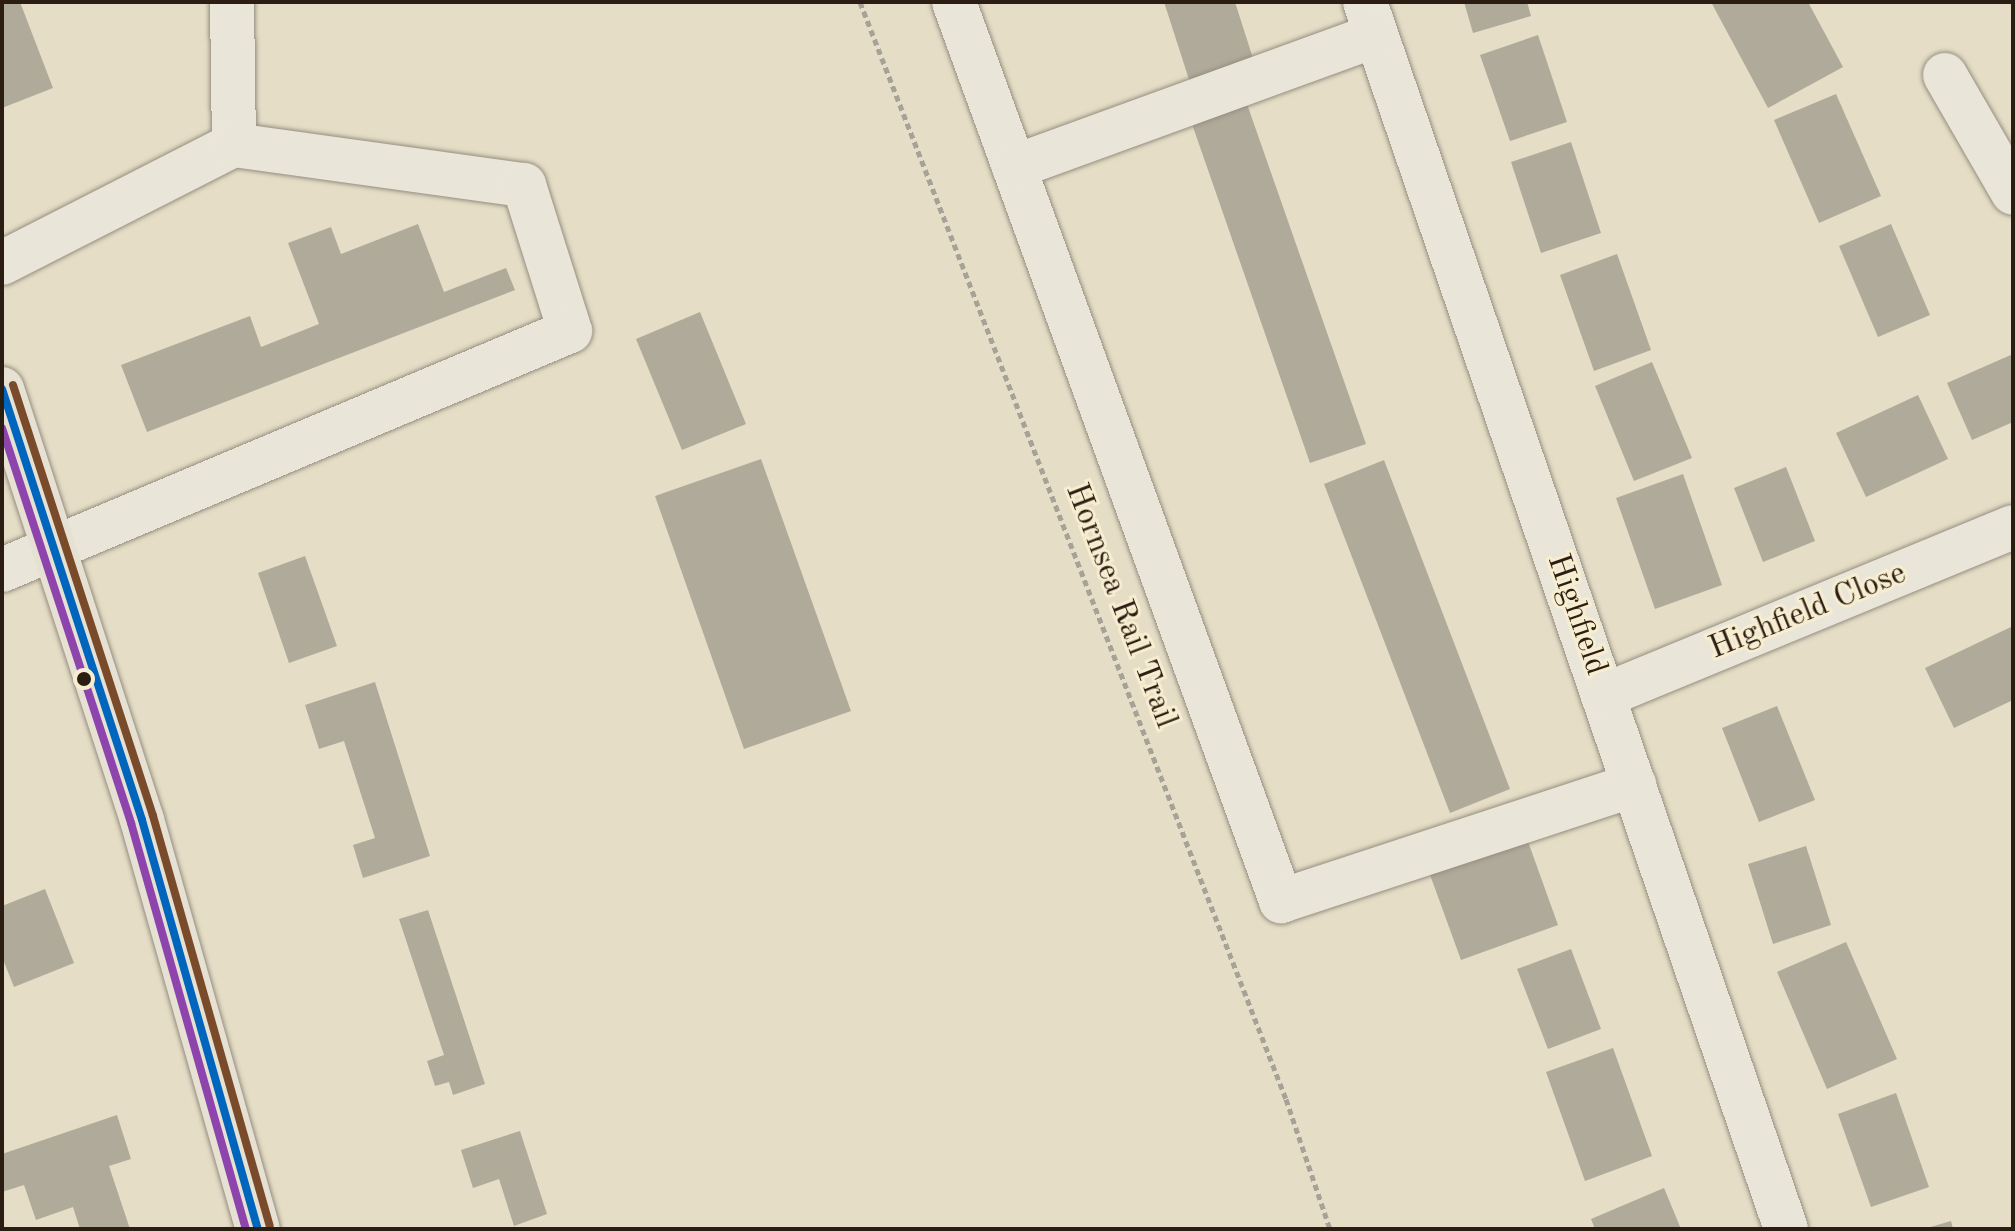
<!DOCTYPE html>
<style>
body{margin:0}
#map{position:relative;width:2015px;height:1231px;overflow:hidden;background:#e5ddc5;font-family:"Old Standard TT",serif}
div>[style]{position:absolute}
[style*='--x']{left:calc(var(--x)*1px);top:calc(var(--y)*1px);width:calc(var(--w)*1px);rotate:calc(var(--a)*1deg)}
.building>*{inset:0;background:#b0aa9a}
.path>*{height:5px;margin-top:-2.5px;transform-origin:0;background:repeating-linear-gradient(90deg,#a6a297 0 6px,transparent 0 10px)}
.roads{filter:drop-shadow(0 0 2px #958e80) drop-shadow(0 0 2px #958e80)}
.minor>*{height:44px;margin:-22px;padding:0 22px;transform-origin:22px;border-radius:22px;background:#e9e6d9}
.major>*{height:44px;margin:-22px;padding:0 22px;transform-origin:22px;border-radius:22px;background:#e6e1d3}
.bus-1>*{height:8px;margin:-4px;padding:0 4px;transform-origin:4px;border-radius:4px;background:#0065bd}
.bus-2>*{height:8px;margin:-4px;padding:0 4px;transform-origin:4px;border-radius:4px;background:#8e44ad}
.bus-3>*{height:8px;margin:-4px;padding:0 4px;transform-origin:4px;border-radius:4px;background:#7a4b2a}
.dots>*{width:22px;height:22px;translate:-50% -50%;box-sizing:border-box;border:4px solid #f7edd0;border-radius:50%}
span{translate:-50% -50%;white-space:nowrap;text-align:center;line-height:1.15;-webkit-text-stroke:6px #f7edd0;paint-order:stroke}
.street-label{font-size:32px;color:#2c1d13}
.frame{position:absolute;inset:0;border:4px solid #2c1d13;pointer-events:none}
</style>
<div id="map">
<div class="building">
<div style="clip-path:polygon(2px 2px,20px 2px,53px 88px,2px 108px)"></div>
<div style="clip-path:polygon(1164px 2px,1235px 2px,1257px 71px,1193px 92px)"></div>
<div style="clip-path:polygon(1464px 2px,1527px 2px,1531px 16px,1473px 33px)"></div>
<div style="clip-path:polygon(1711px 2px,1808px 2px,1843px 67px,1768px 108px)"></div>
<div style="clip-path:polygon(1538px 35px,1567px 122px,1510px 141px,1480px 55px)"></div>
<div style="clip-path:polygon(1836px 94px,1881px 196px,1819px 223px,1774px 120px)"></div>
<div style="clip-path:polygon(1247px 104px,1366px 444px,1310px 463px,1192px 124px)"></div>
<div style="clip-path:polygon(1571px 142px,1601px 233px,1541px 253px,1511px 162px)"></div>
<div style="clip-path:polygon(418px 224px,444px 292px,506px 268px,515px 290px,147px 432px,121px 365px,250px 316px,261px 347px,319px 324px,288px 243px,331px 227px,341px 254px)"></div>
<div style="clip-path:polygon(1891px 224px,1930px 315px,1878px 337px,1839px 246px)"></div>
<div style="clip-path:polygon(1617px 254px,1651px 350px,1594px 371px,1560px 275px)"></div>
<div style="clip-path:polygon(700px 312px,746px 424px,682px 450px,636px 339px)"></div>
<div style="clip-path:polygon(2013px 354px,2013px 422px,1972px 440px,1947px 383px)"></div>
<div style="clip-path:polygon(1652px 362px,1692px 458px,1634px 481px,1595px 386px)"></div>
<div style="clip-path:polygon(1918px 395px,1948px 459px,1866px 497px,1836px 433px)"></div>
<div style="clip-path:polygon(761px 459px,851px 711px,744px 749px,655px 496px)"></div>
<div style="clip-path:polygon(1384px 460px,1510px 789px,1450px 813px,1324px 484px)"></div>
<div style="clip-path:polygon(1786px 467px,1815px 541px,1763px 562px,1734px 488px)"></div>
<div style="clip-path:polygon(1683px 474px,1722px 585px,1655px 609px,1616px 498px)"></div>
<div style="clip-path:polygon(305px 556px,337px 646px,289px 663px,258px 573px)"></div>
<div style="clip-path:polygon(2013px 626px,2013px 700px,1954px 728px,1925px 668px)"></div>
<div style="clip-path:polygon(375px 682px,430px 856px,363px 878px,353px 845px,375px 838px,344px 741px,319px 749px,305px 705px)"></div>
<div style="clip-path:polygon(1777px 706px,1815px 800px,1759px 822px,1722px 728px)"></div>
<div style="clip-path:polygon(1526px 836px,1558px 925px,1461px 960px,1429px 872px)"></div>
<div style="clip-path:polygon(1806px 846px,1831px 925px,1773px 944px,1748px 864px)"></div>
<div style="clip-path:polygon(45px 889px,74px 963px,14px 987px,2px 957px,2px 906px)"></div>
<div style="clip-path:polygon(428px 910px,485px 1084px,453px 1095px,449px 1082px,435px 1086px,427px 1061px,444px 1055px,399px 919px)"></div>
<div style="clip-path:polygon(1846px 942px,1897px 1059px,1827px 1089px,1777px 972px)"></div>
<div style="clip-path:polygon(1571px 949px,1601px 1029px,1548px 1049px,1517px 969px)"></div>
<div style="clip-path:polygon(1613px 1048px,1652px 1156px,1585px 1181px,1546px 1072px)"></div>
<div style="clip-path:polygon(1896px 1093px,1929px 1187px,1871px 1207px,1838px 1114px)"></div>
<div style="clip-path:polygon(117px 1115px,131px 1159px,109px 1166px,130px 1229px,80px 1229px,73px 1207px,36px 1220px,24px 1185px,2px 1192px,2px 1154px)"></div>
<div style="clip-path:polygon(520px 1131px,547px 1214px,514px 1226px,499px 1179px,473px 1188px,461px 1150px)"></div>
<div style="clip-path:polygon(1664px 1188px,1681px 1229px,1595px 1229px,1591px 1219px)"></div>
<div style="clip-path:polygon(1951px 1221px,1953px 1229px,1927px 1229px,1927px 1228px)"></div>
</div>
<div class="path">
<div style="--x:860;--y:2;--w:1177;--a:68.78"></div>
<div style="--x:1286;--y:1099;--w:137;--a:71.3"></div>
</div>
<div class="roads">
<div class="minor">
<div style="--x:232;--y:2;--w:143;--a:89.2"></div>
<div style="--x:954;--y:2;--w:957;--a:70.01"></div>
<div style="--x:1281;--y:901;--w:372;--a:-18.2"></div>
<div style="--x:1365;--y:2;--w:1297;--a:71.06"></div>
<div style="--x:1945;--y:75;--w:136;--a:60"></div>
<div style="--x:1014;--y:167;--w:385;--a:-20"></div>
<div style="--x:2;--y:263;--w:260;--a:-27"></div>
<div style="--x:234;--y:145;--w:293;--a:7.9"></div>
<div style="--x:524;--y:185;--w:153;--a:72.5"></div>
<div style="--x:570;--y:331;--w:616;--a:157.18"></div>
<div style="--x:1603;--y:696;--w:443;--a:-22.4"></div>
</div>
<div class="major">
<div style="--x:2;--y:389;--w:453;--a:72"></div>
<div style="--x:142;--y:820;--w:425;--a:74.2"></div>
</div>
</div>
<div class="bus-1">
<div style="--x:2;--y:389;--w:453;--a:72"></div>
<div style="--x:142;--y:820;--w:425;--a:74.2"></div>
</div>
<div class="bus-2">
<div style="--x:2;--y:428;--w:416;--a:71.9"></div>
<div style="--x:131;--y:823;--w:422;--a:74.2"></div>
</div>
<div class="bus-3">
<div style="--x:13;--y:385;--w:453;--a:72"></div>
<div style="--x:153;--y:816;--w:426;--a:74.1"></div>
</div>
<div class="dots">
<div style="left:84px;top:679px;background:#2c1d13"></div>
</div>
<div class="street-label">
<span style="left:1120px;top:606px;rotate:69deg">Hornsea Rail Trail</span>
<span style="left:1808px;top:612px;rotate:-22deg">Highfield Close</span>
<span style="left:1576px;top:615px;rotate:71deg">Highfield</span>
</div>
<div class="frame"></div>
</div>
